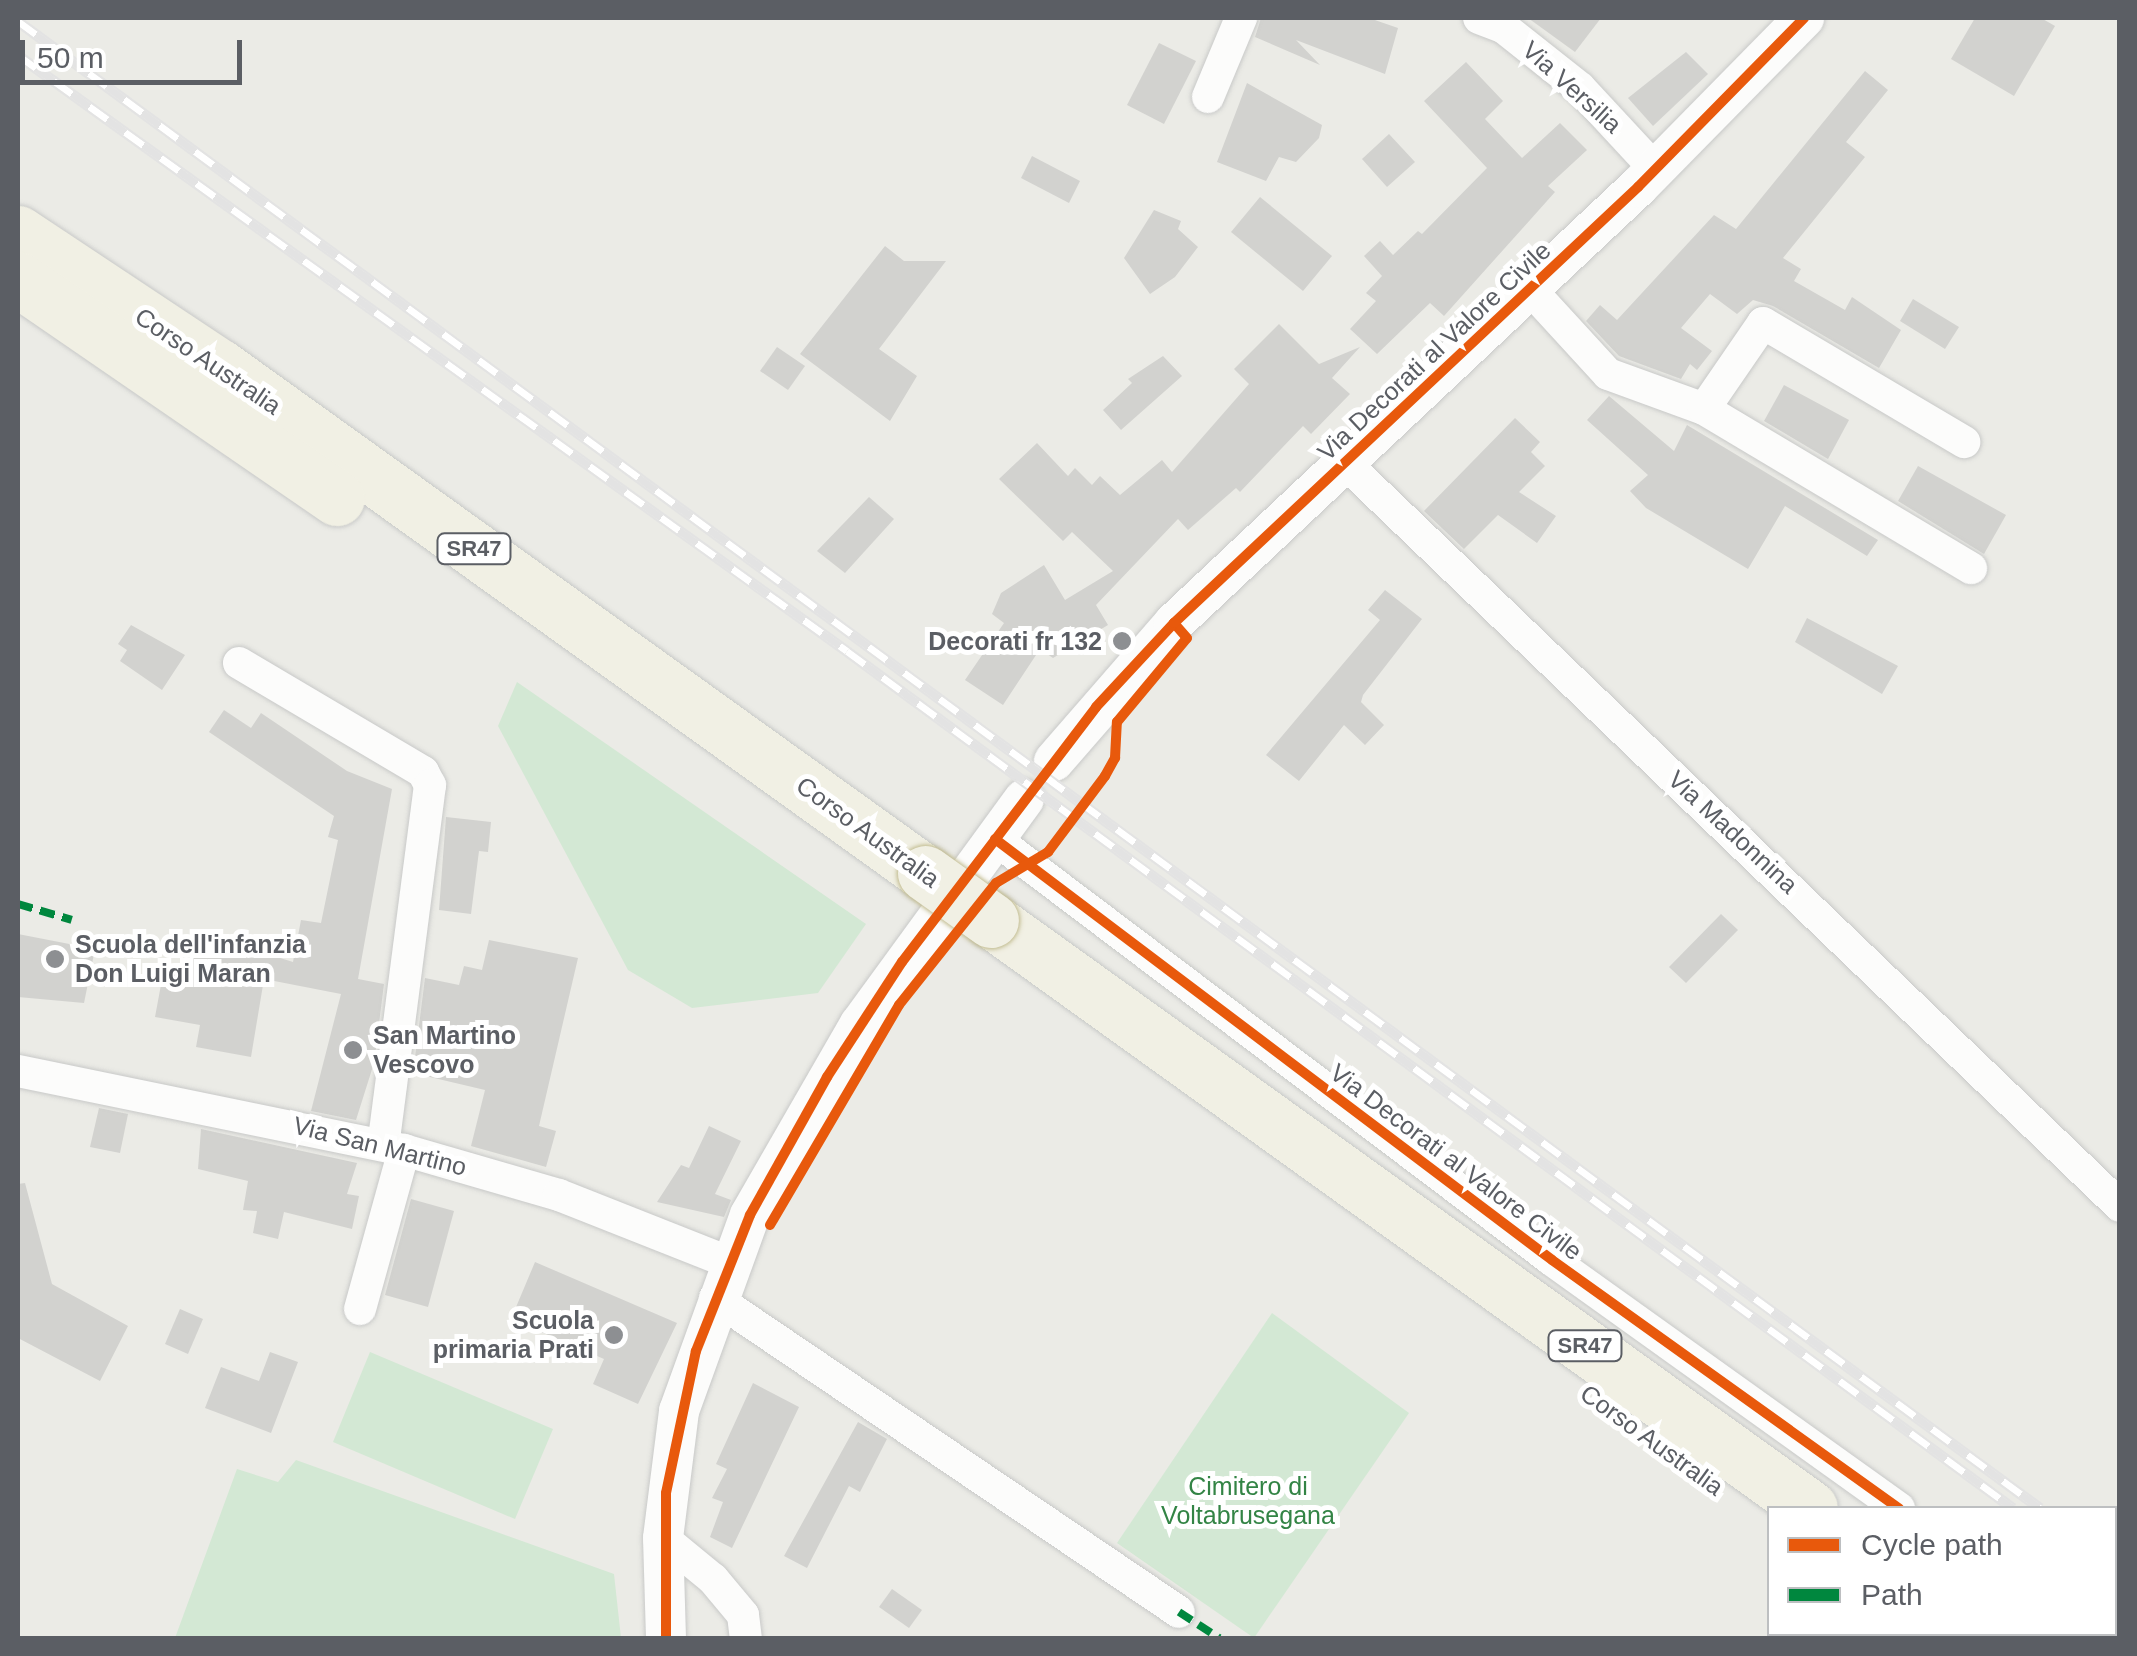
<!DOCTYPE html>
<style>
body{margin:0}
#map{position:relative;width:2137px;height:1656px;overflow:hidden;background:#ebebe6;font-family:Arial,sans-serif}
div>[style]{position:absolute}
[style*='--x']{left:calc(var(--x)*1px);top:calc(var(--y)*1px);width:calc(var(--w)*1px);rotate:calc(var(--a)*1deg)}
.green>*{inset:0;background:#d3e8d4}
.building>*{inset:0;background:#d2d2cf}
.roads{filter:drop-shadow(0 0 2px #c8c9c8) drop-shadow(0 0 2px #c8c9c8)}
.minor>*{height:32px;margin:-16px;padding:0 16px;transform-origin:16px;border-radius:16px;background:#fcfcfb}
.tertiary>*{height:40px;margin:-20px;padding:0 20px;transform-origin:20px;border-radius:20px;background:#fcfcfb}
.trunk>*{height:55px;margin:-27.5px;padding:0 27.5px;transform-origin:27.5px;border-radius:27.5px;background:#f1f0e4}
.rail>*{height:11px;margin-top:-5.5px;transform-origin:0;background:repeating-linear-gradient(90deg,#fff 0 22px,#e3e3e3 0 44px);box-sizing:border-box;border-block:2px solid #e3e3e3}
.bridges{filter:drop-shadow(0 0 2px #c3bd92) drop-shadow(0 0 2px #c3bd92)}
.trunk-bridge>*{height:55px;margin:-27.5px;padding:0 27.5px;transform-origin:27.5px;border-radius:27.5px;background:#f1f0e4}
.quiet>*{height:8px;margin-top:-4px;transform-origin:0;background:repeating-linear-gradient(90deg,#00873e 0 15px,transparent 0 23px)}
.cycleway>*{height:10px;margin:-5px;padding:0 5px;transform-origin:5px;border-radius:5px;background:#e8590c}
.dots>*{width:28px;height:28px;translate:-50% -50%;box-sizing:border-box;border:5px solid #fff;border-radius:50%}
span{translate:-50% -50%;white-space:nowrap;text-align:center;line-height:1.15;-webkit-text-stroke:10px #fff;paint-order:stroke}
.shield-label span{padding:2px 8px;background:#fff;border:2px solid;border-radius:8px;-webkit-text-stroke-width:0}
.shield-label{font-size:22px;color:#5b5e64;font-weight:700}
.street-label{font-size:25px;color:#5b5e64}
.poi-label{font-size:25px;color:#5b5e64;font-weight:700}
.right{translate:-100% -50%;text-align:right}
.left{translate:0 -50%;text-align:left}
.park-label{font-size:25px;color:#338445}
.frame{position:absolute;inset:0;border:20px solid #5b5e64;pointer-events:none}
.legend{position:absolute;left:1767px;top:1506px;width:350px;height:130px;box-sizing:border-box;background:#fff;border:2px solid #bdbfc1;margin:0;padding:12px 18px;list-style:none;font-size:30px;color:#5b5e64}
.legend li{display:flex;align-items:center;gap:20px;height:50px}
.legend b{width:50px;border:2px solid #bdbfc1}
.scale{position:absolute;left:20px;top:40px;width:222px;height:45px;box-sizing:border-box;border:5px solid #5b5e64;border-top:0;padding-left:12px;font-size:30px;line-height:35px;white-space:nowrap;color:#5b5e64;-webkit-text-stroke:8px #fff;paint-order:stroke}
</style>
<div id="map">
<div class="green">
<div style="clip-path:polygon(517px 682px,866px 924px,818px 993px,692px 1008px,628px 970px,498px 726px)"></div>
<div style="clip-path:polygon(1272px 1313px,1409px 1413px,1254px 1638px,1117px 1543px)"></div>
<div style="clip-path:polygon(370px 1352px,553px 1429px,515px 1519px,333px 1442px)"></div>
<div style="clip-path:polygon(296px 1460px,614px 1574px,621px 1638px,175px 1638px,237px 1469px,278px 1482px)"></div>
</div>
<div class="building">
<div style="clip-path:polygon(1261px 18px,1369px 18px,1398px 28px,1385px 74px,1296px 40px,1320px 65px,1255px 37px)"></div>
<div style="clip-path:polygon(1528px 18px,1601px 18px,1575px 52px)"></div>
<div style="clip-path:polygon(1975px 18px,2041px 18px,2055px 26px,2014px 96px,1951px 59px)"></div>
<div style="clip-path:polygon(1159px 43px,1196px 61px,1164px 124px,1127px 105px)"></div>
<div style="clip-path:polygon(1686px 52px,1708px 74px,1653px 126px,1628px 98px)"></div>
<div style="clip-path:polygon(1466px 62px,1503px 101px,1485px 119px,1522px 158px,1560px 123px,1587px 150px,1548px 186px,1555px 192px,1444px 316px,1430px 303px,1377px 354px,1350px 329px,1376px 301px,1366px 293px,1382px 276px,1364px 256px,1380px 241px,1393px 255px,1418px 231px,1422px 234px,1487px 168px,1424px 101px)"></div>
<div style="clip-path:polygon(1865px 71px,1888px 90px,1846px 142px,1865px 157px,1783px 258px,1801px 269px,1794px 281px,1845px 310px,1852px 297px,1901px 330px,1879px 368px,1773px 306px,1753px 300px,1737px 314px,1710px 294px,1681px 328px,1712px 351px,1697px 370px,1690px 364px,1681px 379px,1619px 356px,1586px 321px,1600px 305px,1617px 320px,1714px 215px,1736px 229px)"></div>
<div style="clip-path:polygon(1247px 83px,1322px 125px,1319px 138px,1296px 162px,1279px 157px,1266px 181px,1217px 162px)"></div>
<div style="clip-path:polygon(1389px 134px,1415px 162px,1387px 187px,1362px 159px)"></div>
<div style="clip-path:polygon(1032px 156px,1080px 181px,1069px 203px,1021px 178px)"></div>
<div style="clip-path:polygon(1260px 197px,1332px 256px,1303px 291px,1231px 232px)"></div>
<div style="clip-path:polygon(1154px 210px,1181px 221px,1178px 229px,1198px 247px,1175px 277px,1150px 294px,1124px 258px)"></div>
<div style="clip-path:polygon(885px 246px,904px 261px,946px 261px,879px 349px,917px 376px,890px 421px,800px 354px)"></div>
<div style="clip-path:polygon(1913px 299px,1959px 327px,1945px 349px,1900px 321px)"></div>
<div style="clip-path:polygon(1279px 324px,1319px 364px,1360px 347px,1332px 378px,1350px 394px,1311px 434px,1303px 426px,1240px 492px,1236px 488px,1188px 530px,1178px 519px,1096px 605px,1108px 625px,1053px 658px,1040px 649px,1003px 705px,965px 680px,1004px 623px,992px 614px,1001px 593px,1044px 565px,1065px 600px,1113px 571px,1072px 532px,1063px 541px,999px 479px,1037px 443px,1068px 476px,1075px 468px,1092px 485px,1100px 476px,1120px 495px,1162px 460px,1172px 472px,1249px 384px,1234px 369px)"></div>
<div style="clip-path:polygon(777px 347px,805px 366px,788px 390px,760px 371px)"></div>
<div style="clip-path:polygon(1163px 356px,1182px 376px,1121px 430px,1103px 410px,1132px 383px,1128px 379px)"></div>
<div style="clip-path:polygon(1784px 385px,1849px 420px,1828px 459px,1764px 421px)"></div>
<div style="clip-path:polygon(1609px 396px,1674px 451px,1687px 425px,1878px 540px,1867px 556px,1785px 506px,1748px 569px,1646px 508px,1630px 491px,1648px 475px,1587px 420px)"></div>
<div style="clip-path:polygon(1515px 418px,1540px 442px,1531px 452px,1545px 466px,1519px 492px,1556px 516px,1537px 543px,1498px 515px,1464px 549px,1424px 511px)"></div>
<div style="clip-path:polygon(1918px 466px,2006px 515px,1984px 554px,1898px 501px)"></div>
<div style="clip-path:polygon(869px 497px,894px 519px,845px 573px,817px 551px)"></div>
<div style="clip-path:polygon(1385px 590px,1422px 619px,1363px 695px,1361px 702px,1384px 725px,1365px 745px,1344px 725px,1299px 781px,1266px 755px,1380px 620px,1368px 610px)"></div>
<div style="clip-path:polygon(1807px 618px,1898px 666px,1882px 694px,1795px 642px)"></div>
<div style="clip-path:polygon(131px 625px,185px 655px,162px 690px,120px 661px,127px 650px,118px 644px)"></div>
<div style="clip-path:polygon(224px 710px,251px 728px,261px 713px,347px 771px,392px 789px,358px 979px,384px 984px,374px 1063px,356px 1120px,311px 1111px,341px 994px,264px 979px,251px 1057px,196px 1047px,200px 1025px,155px 1017px,165px 963px,189px 968px,201px 933px,293px 962px,301px 920px,321px 923px,338px 840px,328px 837px,334px 816px,209px 732px)"></div>
<div style="clip-path:polygon(446px 817px,491px 822px,488px 852px,479px 851px,471px 914px,439px 910px)"></div>
<div style="clip-path:polygon(1721px 914px,1738px 930px,1686px 983px,1669px 967px)"></div>
<div style="clip-path:polygon(18px 934px,95px 949px,84px 1003px,18px 997px)"></div>
<div style="clip-path:polygon(489px 940px,578px 958px,539px 1126px,556px 1131px,546px 1167px,471px 1146px,485px 1090px,413px 1073px,425px 978px,459px 985px,464px 966px,482px 970px)"></div>
<div style="clip-path:polygon(99px 1108px,128px 1114px,120px 1153px,90px 1147px)"></div>
<div style="clip-path:polygon(709px 1126px,741px 1141px,715px 1194px,731px 1200px,724px 1217px,657px 1202px,681px 1165px,689px 1168px)"></div>
<div style="clip-path:polygon(201px 1129px,357px 1163px,347px 1194px,359px 1196px,352px 1229px,284px 1212px,278px 1239px,253px 1233px,257px 1211px,243px 1210px,248px 1181px,198px 1169px)"></div>
<div style="clip-path:polygon(25px 1183px,52px 1284px,128px 1326px,100px 1381px,18px 1338px,18px 1184px)"></div>
<div style="clip-path:polygon(411px 1199px,454px 1211px,428px 1307px,385px 1295px)"></div>
<div style="clip-path:polygon(535px 1262px,677px 1323px,638px 1404px,593px 1384px,604px 1359px,511px 1319px)"></div>
<div style="clip-path:polygon(180px 1309px,203px 1319px,188px 1354px,165px 1344px)"></div>
<div style="clip-path:polygon(270px 1352px,298px 1362px,271px 1433px,205px 1408px,221px 1367px,259px 1381px)"></div>
<div style="clip-path:polygon(753px 1383px,799px 1407px,732px 1548px,710px 1537px,723px 1502px,712px 1498px,727px 1469px,716px 1464px)"></div>
<div style="clip-path:polygon(858px 1422px,887px 1439px,860px 1492px,849px 1486px,807px 1568px,784px 1556px)"></div>
<div style="clip-path:polygon(892px 1589px,922px 1610px,909px 1628px,879px 1607px)"></div>
</div>
<div class="roads">
<div class="minor">
<div style="--x:1479;--y:18;--w:26;--a:21"></div>
<div style="--x:1503;--y:27;--w:98;--a:38.4"></div>
<div style="--x:1580;--y:88;--w:112;--a:47.2"></div>
<div style="--x:1208;--y:97;--w:86;--a:-67.3"></div>
<div style="--x:1530;--y:289;--w:115;--a:47.5"></div>
<div style="--x:1608;--y:374;--w:102;--a:20"></div>
<div style="--x:1704;--y:409;--w:311;--a:30.8"></div>
<div style="--x:1704;--y:409;--w:104;--a:-55.5"></div>
<div style="--x:1763;--y:323;--w:234;--a:30.6"></div>
<div style="--x:1344;--y:462;--w:1075;--a:43.79"></div>
<div style="--x:239;--y:663;--w:214;--a:30.6"></div>
<div style="--x:423;--y:772;--w:15;--a:62"></div>
<div style="--x:430;--y:785;--w:363;--a:97.4"></div>
<div style="--x:995;--y:839;--w:698;--a:37.08"></div>
<div style="--x:1552;--y:1260;--w:427;--a:35.6"></div>
<div style="--x:18;--y:1071;--w:394;--a:11.6"></div>
<div style="--x:404;--y:1150;--w:161;--a:16.2"></div>
<div style="--x:559;--y:1195;--w:185;--a:21.6"></div>
<div style="--x:715;--y:1298;--w:560;--a:34.09"></div>
<div style="--x:360;--y:1309;--w:165;--a:-74.5"></div>
<div style="--x:663;--y:1538;--w:65;--a:39.4"></div>
<div style="--x:713;--y:1579;--w:47;--a:50.2"></div>
<div style="--x:743;--y:1615;--w:23;--a:83"></div>
<div style="--x:2073;--y:1634;--w:8;--a:30"></div>
</div>
<div class="tertiary">
<div style="--x:1054;--y:761;--w:183;--a:-49"></div>
<div style="--x:1174;--y:623;--w:637;--a:-43.22"></div>
<div style="--x:1638;--y:187;--w:237;--a:-45.5"></div>
<div style="--x:666;--y:1638;--w:100;--a:-91.7"></div>
<div style="--x:663;--y:1538;--w:128;--a:-82.8"></div>
<div style="--x:679;--y:1411;--w:208;--a:-70.1"></div>
<div style="--x:750;--y:1215;--w:220;--a:-60.1"></div>
<div style="--x:860;--y:1024;--w:278;--a:-53.9"></div>
</div>
<div class="trunk">
<div style="--x:18;--y:233;--w:242;--a:33.6"></div>
<div style="--x:220;--y:367;--w:868;--a:35.67"></div>
<div style="--x:18;--y:279;--w:387;--a:34.5"></div>
<div style="--x:991;--y:920;--w:1008;--a:35.68"></div>
<div style="--x:1921;--y:1634;--w:8;--a:30"></div>
<div style="--x:1983;--y:1634;--w:8;--a:30"></div>
</div>
</div>
<div class="rail">
<div style="--x:18;--y:21;--w:2510;--a:36.33"></div>
<div style="--x:18;--y:55;--w:1021;--a:35.71"></div>
<div style="--x:847;--y:651;--w:1447;--a:36.32"></div>
<div style="--x:2114;--y:1563;--w:7;--a:34"></div>
<div style="--x:2114;--y:1583;--w:7;--a:34"></div>
</div>
<div class="bridges">
<div class="trunk-bridge">
<div style="--x:925;--y:873;--w:81;--a:35.5"></div>
</div>
</div>
<div class="quiet">
<div style="--x:18;--y:904;--w:56;--a:16.5"></div>
<div style="--x:1179;--y:1612;--w:48;--a:33"></div>
</div>
<div class="cycleway">
<div style="--x:995;--y:839;--w:698;--a:37.08"></div>
<div style="--x:1552;--y:1260;--w:427;--a:35.6"></div>
<div style="--x:770;--y:1225;--w:255;--a:-59.6"></div>
<div style="--x:899;--y:1005;--w:156;--a:-51.5"></div>
<div style="--x:996;--y:883;--w:61;--a:-30.8"></div>
<div style="--x:1048;--y:852;--w:95;--a:-53.1"></div>
<div style="--x:1105;--y:776;--w:21;--a:-61"></div>
<div style="--x:1115;--y:758;--w:36;--a:-87"></div>
<div style="--x:1117;--y:722;--w:109;--a:-50.2"></div>
<div style="--x:1187;--y:638;--w:20;--a:-131"></div>
<div style="--x:666;--y:1638;--w:145;--a:-90"></div>
<div style="--x:666;--y:1493;--w:145;--a:-78.1"></div>
<div style="--x:696;--y:1351;--w:146;--a:-68.3"></div>
<div style="--x:750;--y:1215;--w:158;--a:-60.8"></div>
<div style="--x:827;--y:1077;--w:137;--a:-56.9"></div>
<div style="--x:902;--y:962;--w:320;--a:-52.7"></div>
<div style="--x:1096;--y:707;--w:115;--a:-47.1"></div>
<div style="--x:1174;--y:623;--w:637;--a:-43.22"></div>
<div style="--x:1638;--y:187;--w:237;--a:-45.5"></div>
</div>
<div class="dots">
<div style="left:1122px;top:641px;background:#8d8f92"></div>
<div style="left:55px;top:959px;background:#8d8f92"></div>
<div style="left:353px;top:1050px;background:#8d8f92"></div>
<div style="left:614px;top:1335px;background:#8d8f92"></div>
</div>
<div class="shield-label">
<span style="left:474px;top:549px">SR47</span>
<span style="left:1585px;top:1346px">SR47</span>
</div>
<div class="street-label">
<span style="left:1572px;top:87px;rotate:42deg">Via Versilia</span>
<span style="left:1434px;top:351px;rotate:-43deg">Via Decorati al Valore Civile</span>
<span style="left:208px;top:361px;rotate:34deg">Corso Australia</span>
<span style="left:868px;top:832px;rotate:36deg">Corso Australia</span>
<span style="left:1733px;top:832px;rotate:43deg">Via Madonnina</span>
<span style="left:380px;top:1146px;rotate:14deg">Via San Martino</span>
<span style="left:1456px;top:1162px;rotate:37deg">Via Decorati al Valore Civile</span>
<span style="left:1652px;top:1440px;rotate:36deg">Corso Australia</span>
</div>
<div class="poi-label">
<span class="right" style="left:1102px;top:641px">Decorati fr 132</span>
<span class="left" style="left:75px;top:959px">Scuola dell'infanzia<br>Don Luigi Maran</span>
<span class="left" style="left:373px;top:1050px">San Martino<br>Vescovo</span>
<span class="right" style="left:594px;top:1335px">Scuola<br>primaria Prati</span>
</div>
<div class="park-label">
<span style="left:1248px;top:1501px">Cimitero di<br>Voltabrusegana</span>
</div>
<div class="frame"></div>
<ul class="legend">
<li><b style="height:12px;background:#e8590c"></b>Cycle path</li>
<li><b style="height:12px;background:#00873e"></b>Path</li>
</ul>
<div class="scale">50 m</div>
</div>
